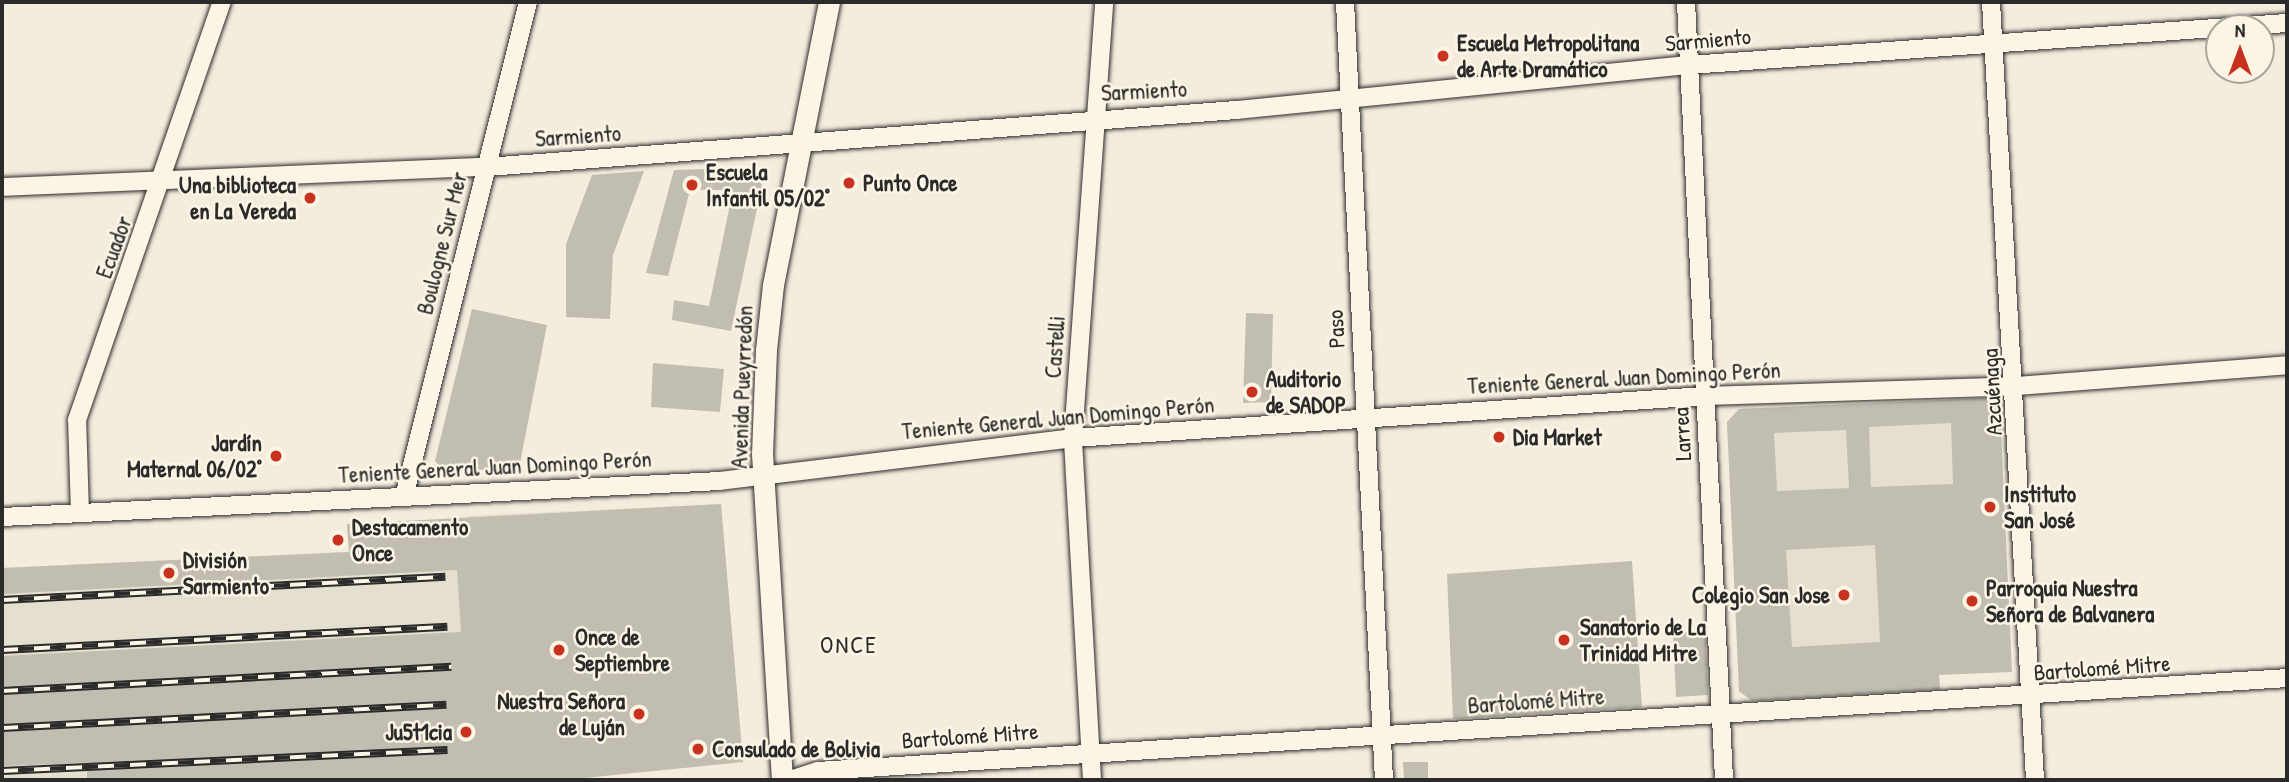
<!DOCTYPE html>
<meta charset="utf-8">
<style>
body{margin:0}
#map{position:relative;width:2289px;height:782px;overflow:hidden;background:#f4edde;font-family:"Patrick Hand",sans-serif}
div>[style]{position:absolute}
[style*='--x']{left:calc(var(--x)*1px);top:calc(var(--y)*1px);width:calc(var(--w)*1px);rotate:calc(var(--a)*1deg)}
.built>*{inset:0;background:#e5dfd0}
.building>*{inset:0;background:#c2bdb1}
.roads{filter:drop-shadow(0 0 2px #2b2b2b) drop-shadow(0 0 2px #2b2b2b)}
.minor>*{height:18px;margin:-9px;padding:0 9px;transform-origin:9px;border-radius:9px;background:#fcf5e5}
.major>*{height:21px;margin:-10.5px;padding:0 10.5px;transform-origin:10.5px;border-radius:10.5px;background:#fcf5e5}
.rail>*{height:8px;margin-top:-4px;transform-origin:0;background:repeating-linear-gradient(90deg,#fcf5e5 0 16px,#2b2b2b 0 32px);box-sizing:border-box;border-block:2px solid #2b2b2b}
.dots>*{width:19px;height:19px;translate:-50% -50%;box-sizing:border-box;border:4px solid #fcf5e5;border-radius:50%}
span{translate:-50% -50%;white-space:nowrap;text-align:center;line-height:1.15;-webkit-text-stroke:5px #fcf5e5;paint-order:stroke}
.street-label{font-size:23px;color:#2b2b2b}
.poi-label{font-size:23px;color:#2b2b2b;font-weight:700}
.left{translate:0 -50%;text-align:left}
.right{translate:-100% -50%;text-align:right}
.neighbourhood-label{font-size:24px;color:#2b2b2b;letter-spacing:2px}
.frame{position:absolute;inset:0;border:4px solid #2b2b2b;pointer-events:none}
.north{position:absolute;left:2205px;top:14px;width:70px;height:70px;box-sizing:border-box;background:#fcf5e5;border:2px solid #a8a49b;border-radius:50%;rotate:0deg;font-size:19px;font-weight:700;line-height:28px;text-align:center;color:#2b2b2b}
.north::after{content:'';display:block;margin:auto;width:24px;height:32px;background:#c8321e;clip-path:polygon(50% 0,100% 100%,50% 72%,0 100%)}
</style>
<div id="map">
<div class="built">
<div style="clip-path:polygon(1987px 398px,2000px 409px,1932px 531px,1940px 692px,1752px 701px,1739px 691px,1741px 440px,1728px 441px,1727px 422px,1739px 409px)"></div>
<div style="clip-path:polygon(721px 504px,743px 762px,564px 780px,2px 780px,2px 568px,468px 546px,466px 516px)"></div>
</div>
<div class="building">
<div style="clip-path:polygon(748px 168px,762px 185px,731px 331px,672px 320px,674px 300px,709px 306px,733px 190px,690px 190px,668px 276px,646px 273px,674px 170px)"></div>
<div style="clip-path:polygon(644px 171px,613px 255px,610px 319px,566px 317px,566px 244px,592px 175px)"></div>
<div style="clip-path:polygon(472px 309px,547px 325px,519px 468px,444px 472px,435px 461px)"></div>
<div style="clip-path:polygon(1246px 313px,1273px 314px,1271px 402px,1243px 403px)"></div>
<div style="clip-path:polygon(653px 363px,724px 369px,720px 412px,651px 407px)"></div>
<div style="clip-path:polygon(evenodd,1988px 398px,2000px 409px,2012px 672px,1939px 675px,1940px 689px,1752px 701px,1739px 691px,1727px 422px,1739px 409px,1988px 398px,1951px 423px,1953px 484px,1871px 487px,1869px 427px,1951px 423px,1988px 398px,1846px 430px,1849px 488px,1777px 491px,1774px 433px,1846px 430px,1988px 398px,1875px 545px,1880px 642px,1792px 647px,1786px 550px,1875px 545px)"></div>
<div style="clip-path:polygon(721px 504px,743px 762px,564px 780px,87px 780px,87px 763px,2px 766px,2px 656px,461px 632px,457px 570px,2px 594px,2px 568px,349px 552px,347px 524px)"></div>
<div style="clip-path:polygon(1632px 561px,1642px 707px,1453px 719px,1447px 574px)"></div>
<div style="clip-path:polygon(1705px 631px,1708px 695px,1676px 697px,1673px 633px)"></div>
<div style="clip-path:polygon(1403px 762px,1428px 762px,1428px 780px,1404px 780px)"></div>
</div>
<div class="roads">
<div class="minor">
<div style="--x:1345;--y:2;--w:779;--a:87.13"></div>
<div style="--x:1686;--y:2;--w:779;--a:87.2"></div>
<div style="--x:1991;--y:2;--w:779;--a:86.76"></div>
<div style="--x:2;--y:187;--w:485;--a:-2.4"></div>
<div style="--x:487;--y:167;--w:752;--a:-4.35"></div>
<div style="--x:1237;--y:110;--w:454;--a:-5.7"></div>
<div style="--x:1689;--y:65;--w:599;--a:-4.02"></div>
<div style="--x:404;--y:497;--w:510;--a:-75.94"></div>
<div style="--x:80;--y:513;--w:93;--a:-91.8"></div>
<div style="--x:77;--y:420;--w:442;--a:-70.9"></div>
<div style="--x:2;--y:517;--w:718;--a:-2.87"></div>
<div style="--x:719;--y:481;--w:357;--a:-6.9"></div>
<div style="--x:1073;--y:438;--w:633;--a:-3.8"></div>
<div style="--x:1705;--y:396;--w:312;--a:-1.8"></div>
<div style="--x:2017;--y:386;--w:271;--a:-4.4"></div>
<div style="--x:790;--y:780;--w:29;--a:-18"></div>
<div style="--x:818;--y:771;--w:1472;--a:-3.62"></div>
<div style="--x:1092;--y:780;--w:343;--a:-93.2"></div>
<div style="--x:1073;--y:438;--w:437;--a:-85.9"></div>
</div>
<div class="major">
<div style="--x:782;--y:780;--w:327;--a:-93.5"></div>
<div style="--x:762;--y:454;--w:104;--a:-87.8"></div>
<div style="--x:766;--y:350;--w:65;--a:-83.9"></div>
<div style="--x:773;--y:285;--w:288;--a:-78.8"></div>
</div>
</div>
<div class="rail">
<div style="--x:2;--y:600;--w:444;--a:-3"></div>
<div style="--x:2;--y:650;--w:446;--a:-3"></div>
<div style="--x:2;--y:691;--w:450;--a:-3.1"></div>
<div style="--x:2;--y:728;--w:445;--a:-3"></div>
<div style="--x:2;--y:771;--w:446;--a:-2.7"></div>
</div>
<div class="dots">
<div style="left:1443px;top:56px;background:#c8321e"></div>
<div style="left:849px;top:183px;background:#c8321e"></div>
<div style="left:692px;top:185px;background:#c8321e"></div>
<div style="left:310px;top:198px;background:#c8321e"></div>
<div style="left:1252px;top:392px;background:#c8321e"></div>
<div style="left:1499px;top:437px;background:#c8321e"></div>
<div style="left:276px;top:456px;background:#c8321e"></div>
<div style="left:1990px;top:507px;background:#c8321e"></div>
<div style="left:338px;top:540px;background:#c8321e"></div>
<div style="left:169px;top:573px;background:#c8321e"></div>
<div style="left:1844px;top:595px;background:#c8321e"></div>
<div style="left:1972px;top:601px;background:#c8321e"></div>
<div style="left:1564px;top:640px;background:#c8321e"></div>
<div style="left:559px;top:650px;background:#c8321e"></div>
<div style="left:639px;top:714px;background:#c8321e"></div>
<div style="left:466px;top:732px;background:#c8321e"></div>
<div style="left:698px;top:749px;background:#c8321e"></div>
</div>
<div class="street-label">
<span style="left:1708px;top:40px;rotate:-5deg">Sarmiento</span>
<span style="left:1144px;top:91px;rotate:-3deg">Sarmiento</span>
<span style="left:578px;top:136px;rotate:-4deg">Sarmiento</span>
<span style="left:442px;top:243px;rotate:-76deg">Boulogne Sur Mer</span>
<span style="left:114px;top:247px;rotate:-70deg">Ecuador</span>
<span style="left:1336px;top:329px;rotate:-93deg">Paso</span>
<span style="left:1055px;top:347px;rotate:-86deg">Castelli</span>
<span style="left:1624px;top:378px;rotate:-3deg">Teniente General Juan Domingo Perón</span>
<span style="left:742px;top:387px;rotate:-88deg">Avenida Pueyrredón</span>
<span style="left:1992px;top:392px;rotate:-93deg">Azcuénaga</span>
<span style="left:1058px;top:418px;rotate:-5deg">Teniente General Juan Domingo Perón</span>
<span style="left:1682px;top:434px;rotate:-93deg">Larrea</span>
<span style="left:495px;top:467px;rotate:-3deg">Teniente General Juan Domingo Perón</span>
<span style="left:2102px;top:668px;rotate:-4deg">Bartolomé Mitre</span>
<span style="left:1536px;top:701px;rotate:-4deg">Bartolomé Mitre</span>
<span style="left:970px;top:736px;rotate:-4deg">Bartolomé Mitre</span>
</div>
<div class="poi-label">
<span class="left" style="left:1457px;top:56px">Escuela Metropolitana<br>de Arte Dramático</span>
<span class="left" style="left:706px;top:185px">Escuela<br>Infantil 05/02°</span>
<span class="left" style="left:863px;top:183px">Punto Once</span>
<span class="right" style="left:296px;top:198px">Una biblioteca<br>en La Vereda</span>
<span class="left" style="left:1266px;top:392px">Auditorio<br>de SADOP</span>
<span class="left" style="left:1513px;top:437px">Dia Market</span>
<span class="right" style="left:262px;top:456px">Jardín<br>Maternal 06/02°</span>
<span class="left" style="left:2004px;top:507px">Instituto<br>San José</span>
<span class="left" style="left:352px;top:540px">Destacamento<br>Once</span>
<span class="left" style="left:183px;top:573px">División<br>Sarmiento</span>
<span class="left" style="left:1986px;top:601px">Parroquia Nuestra<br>Señora de Balvanera</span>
<span class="right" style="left:1830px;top:595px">Colegio San Jose</span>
<span class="left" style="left:1580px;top:640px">Sanatorio de La<br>Trinidad Mitre</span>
<span class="left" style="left:575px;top:650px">Once de<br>Septiembre</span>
<span class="right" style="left:625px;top:714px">Nuestra Señora<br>de Luján</span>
<span class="right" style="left:452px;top:732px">Ju5t1cia</span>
<span class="left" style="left:712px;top:749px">Consulado de Bolivia</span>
</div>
<div class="neighbourhood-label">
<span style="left:849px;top:645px">ONCE</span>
</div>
<div class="frame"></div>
<div class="north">N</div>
</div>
